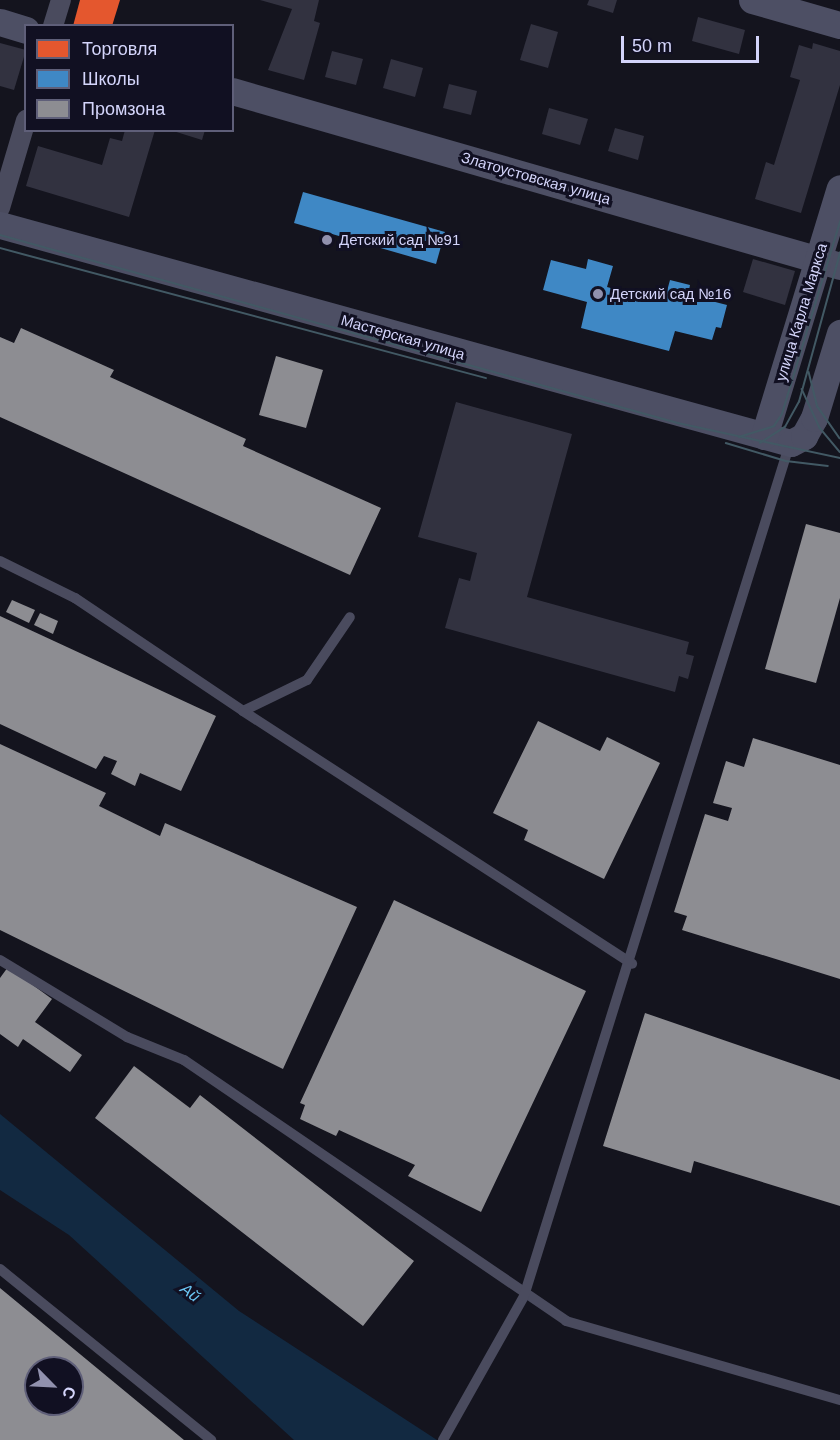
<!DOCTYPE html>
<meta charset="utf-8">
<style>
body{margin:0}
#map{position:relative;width:840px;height:1440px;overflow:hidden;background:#14141e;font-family:Arial,sans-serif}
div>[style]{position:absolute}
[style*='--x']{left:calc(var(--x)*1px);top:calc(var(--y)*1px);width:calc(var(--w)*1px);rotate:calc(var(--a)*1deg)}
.water>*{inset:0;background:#122941}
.shops>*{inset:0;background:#e4572e}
.schools>*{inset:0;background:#3f88c5}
.industry>*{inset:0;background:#8d8d92}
.building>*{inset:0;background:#323240}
.lane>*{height:10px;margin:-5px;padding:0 5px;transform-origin:5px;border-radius:5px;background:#4a4b5e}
.street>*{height:20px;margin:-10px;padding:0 10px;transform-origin:10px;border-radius:10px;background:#4a4b5e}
.secondary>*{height:27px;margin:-13.5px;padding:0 13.5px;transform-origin:13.5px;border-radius:13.5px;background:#4d4f64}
.tram>*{height:1.5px;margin:-0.75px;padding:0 0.75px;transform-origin:0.75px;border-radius:0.75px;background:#425964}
.dots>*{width:16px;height:16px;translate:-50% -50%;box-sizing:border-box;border:3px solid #111022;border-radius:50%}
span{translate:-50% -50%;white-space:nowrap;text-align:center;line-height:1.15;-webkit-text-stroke:6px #111022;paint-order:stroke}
.street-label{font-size:15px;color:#d4d5fb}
.poi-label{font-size:15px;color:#d4d5fb}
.left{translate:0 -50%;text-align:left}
.water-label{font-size:16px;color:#6bc6f3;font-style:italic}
.legend{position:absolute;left:24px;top:24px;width:210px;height:108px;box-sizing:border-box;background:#111022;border:2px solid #5f5f79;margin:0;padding:8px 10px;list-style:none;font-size:18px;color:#d4d5fb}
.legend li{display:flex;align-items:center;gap:12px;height:30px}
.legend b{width:30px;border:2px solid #5f5f79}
.north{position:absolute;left:24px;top:1356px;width:60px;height:60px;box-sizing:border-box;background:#111022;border:2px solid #5f5f79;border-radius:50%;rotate:114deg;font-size:16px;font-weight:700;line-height:24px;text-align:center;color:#d4d5fb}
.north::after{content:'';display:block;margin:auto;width:21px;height:27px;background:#9191ae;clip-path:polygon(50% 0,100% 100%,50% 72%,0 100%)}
.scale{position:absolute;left:621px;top:36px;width:138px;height:27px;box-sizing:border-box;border:3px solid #d4d5fb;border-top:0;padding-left:8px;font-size:18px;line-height:21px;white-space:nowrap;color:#d4d5fb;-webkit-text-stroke:4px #111022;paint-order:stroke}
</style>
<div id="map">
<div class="water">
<div style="clip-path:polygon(0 1114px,239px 1311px,437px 1440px,294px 1440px,69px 1235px,0 1190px)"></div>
</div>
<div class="shops">
<div style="clip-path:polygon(80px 0,120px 0,112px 26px,73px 26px)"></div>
</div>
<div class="schools">
<div style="clip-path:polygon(303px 192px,445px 232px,436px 264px,294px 223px)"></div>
<div style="clip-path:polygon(588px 259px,613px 266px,607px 287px,664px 302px,670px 280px,690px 285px,688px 295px,727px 305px,721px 328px,716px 327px,712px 340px,675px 331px,669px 351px,581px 328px,587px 302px,543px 290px,551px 260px,586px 269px)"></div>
</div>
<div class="industry">
<div style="clip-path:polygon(21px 328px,114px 370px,110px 377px,246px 439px,243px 446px,381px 508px,350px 575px,0 417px,0 337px,14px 343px)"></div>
<div style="clip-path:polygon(276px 356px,323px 370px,306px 428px,259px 415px)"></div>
<div style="clip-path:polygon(806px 524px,840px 533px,840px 598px,816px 683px,765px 669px)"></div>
<div style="clip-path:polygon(12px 600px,35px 610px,29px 623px,6px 612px)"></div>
<div style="clip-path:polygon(40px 613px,58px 621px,53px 634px,34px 625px)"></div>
<div style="clip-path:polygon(0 616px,216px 716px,181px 791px,140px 773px,135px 786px,111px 774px,117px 761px,104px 756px,96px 769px,0 724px)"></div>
<div style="clip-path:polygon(538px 721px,600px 751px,607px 737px,660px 763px,604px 879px,524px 840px,528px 830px,493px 813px)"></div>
<div style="clip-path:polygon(753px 738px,840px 765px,840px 979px,682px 930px,687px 916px,674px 912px,705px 814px,728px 821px,732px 808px,713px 803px,726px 761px,744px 767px)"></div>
<div style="clip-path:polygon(0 744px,106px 793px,99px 806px,160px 836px,165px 823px,357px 907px,283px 1069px,0 930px)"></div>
<div style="clip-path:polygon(394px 900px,586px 991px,481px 1212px,408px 1176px,415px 1165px,339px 1130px,336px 1136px,300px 1119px,305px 1105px,300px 1103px)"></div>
<div style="clip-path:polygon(8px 967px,52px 999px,35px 1022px,82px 1055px,70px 1072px,23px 1039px,18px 1047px,0 1034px,0 978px)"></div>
<div style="clip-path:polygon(645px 1013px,840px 1080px,840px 1206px,694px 1161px,691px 1173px,603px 1146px)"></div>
<div style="clip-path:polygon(134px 1066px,190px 1108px,200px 1095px,414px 1261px,363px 1326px,95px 1118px)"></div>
<div style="clip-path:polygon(evenodd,0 1288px,184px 1440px,0 1440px,0 1288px,36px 1368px,72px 1368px,72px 1404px,36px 1404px,36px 1368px)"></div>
</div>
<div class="building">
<div style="clip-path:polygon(260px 0,319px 0,314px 21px,320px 23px,304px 80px,268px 70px,292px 9px)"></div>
<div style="clip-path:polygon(589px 0,617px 0,613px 13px,587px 5px)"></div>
<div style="clip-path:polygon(698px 17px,745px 30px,739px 54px,692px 41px)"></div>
<div style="clip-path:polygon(531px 24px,558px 32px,548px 68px,520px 60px)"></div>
<div style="clip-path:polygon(0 43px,26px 50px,14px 90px,0 86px)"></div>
<div style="clip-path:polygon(813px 43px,840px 51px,840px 85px,801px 213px,755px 199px,766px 162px,774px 165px,800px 80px,790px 77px,799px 45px,812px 49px)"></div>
<div style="clip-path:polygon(332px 51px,363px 59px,356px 85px,325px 77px)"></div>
<div style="clip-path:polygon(391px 59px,423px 68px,415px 97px,383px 88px)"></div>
<div style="clip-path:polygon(449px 84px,477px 91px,471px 115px,443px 108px)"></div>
<div style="clip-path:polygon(549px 108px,588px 119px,580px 145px,542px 134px)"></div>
<div style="clip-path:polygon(615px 128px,644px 136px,638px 160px,608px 151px)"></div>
<div style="clip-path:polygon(125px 130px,155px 130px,129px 217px,26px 186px,38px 146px,102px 165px,110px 138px,122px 141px)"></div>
<div style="clip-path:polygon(170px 130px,205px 130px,202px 140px)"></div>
<div style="clip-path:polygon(753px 259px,795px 271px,785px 305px,743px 292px)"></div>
<div style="clip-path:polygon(456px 402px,572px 434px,527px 597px,689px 642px,686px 654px,694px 656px,688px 679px,679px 676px,675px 692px,445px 628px,459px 578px,470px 581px,477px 553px,418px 537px)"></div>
</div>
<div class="lane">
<div style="--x:0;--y:561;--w:84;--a:26.3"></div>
<div style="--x:75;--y:598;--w:202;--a:33.9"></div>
<div style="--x:243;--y:711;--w:71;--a:-25.8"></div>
<div style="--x:307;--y:680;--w:76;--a:-55.7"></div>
<div style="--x:243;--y:711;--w:464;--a:33"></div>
<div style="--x:0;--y:960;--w:149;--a:31.2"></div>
<div style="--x:127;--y:1037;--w:61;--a:22"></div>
<div style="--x:184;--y:1060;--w:463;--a:34.3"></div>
<div style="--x:566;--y:1321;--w:285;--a:16.1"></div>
<div style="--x:0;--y:1269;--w:272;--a:39"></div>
<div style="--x:443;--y:1440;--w:165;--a:-60.6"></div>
<div style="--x:524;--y:1296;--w:894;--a:-72.68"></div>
</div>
<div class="street">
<div style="--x:53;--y:26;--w:27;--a:-73"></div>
<div style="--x:0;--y:208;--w:92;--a:-73.5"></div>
</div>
<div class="secondary">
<div style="--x:752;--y:0;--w:91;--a:15.9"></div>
<div style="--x:0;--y:22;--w:27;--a:17"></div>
<div style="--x:232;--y:91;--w:633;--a:16.06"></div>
<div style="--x:0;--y:225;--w:820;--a:15.41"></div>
<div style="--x:791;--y:443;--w:15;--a:-28"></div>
<div style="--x:804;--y:436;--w:21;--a:-61"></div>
<div style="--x:814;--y:418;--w:89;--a:-73"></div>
<div style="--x:764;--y:436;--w:259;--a:-73"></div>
</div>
<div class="tram">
<div style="--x:0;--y:235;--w:704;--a:15.5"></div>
<div style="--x:678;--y:423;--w:166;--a:12.2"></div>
<div style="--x:0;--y:248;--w:503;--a:14.98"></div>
<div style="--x:809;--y:372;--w:36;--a:76"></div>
<div style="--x:818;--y:407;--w:38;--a:55"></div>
<div style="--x:802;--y:389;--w:43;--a:65.2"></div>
<div style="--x:820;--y:428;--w:31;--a:50"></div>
<div style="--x:739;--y:437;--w:37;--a:-17"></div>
<div style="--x:774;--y:426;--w:14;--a:-56"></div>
<div style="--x:782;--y:414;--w:201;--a:-73.2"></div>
<div style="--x:726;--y:443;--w:63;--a:16.7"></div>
<div style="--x:786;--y:461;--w:42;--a:6.8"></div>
<div style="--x:760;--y:443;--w:30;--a:-33"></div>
<div style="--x:785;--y:427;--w:29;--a:-61"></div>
<div style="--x:799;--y:402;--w:155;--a:-74.6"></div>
</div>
<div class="dots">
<div style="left:327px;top:240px;background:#9191ae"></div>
<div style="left:598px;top:294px;background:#9191ae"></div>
</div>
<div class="street-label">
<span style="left:536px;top:178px;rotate:16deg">Златоустовская улица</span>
<span style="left:801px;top:312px;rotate:-73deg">улица Карла Маркса</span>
<span style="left:403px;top:337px;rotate:16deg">Мастерская улица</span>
</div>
<div class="poi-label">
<span class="left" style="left:339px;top:240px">Детский сад №91</span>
<span class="left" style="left:610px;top:294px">Детский сад №16</span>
</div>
<div class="water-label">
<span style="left:190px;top:1293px;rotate:38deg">Ай</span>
</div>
<ul class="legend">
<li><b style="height:16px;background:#e4572e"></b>Торговля</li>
<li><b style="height:16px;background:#3f88c5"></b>Школы</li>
<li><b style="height:16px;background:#8d8d92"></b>Промзона</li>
</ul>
<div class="north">С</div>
<div class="scale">50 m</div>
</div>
